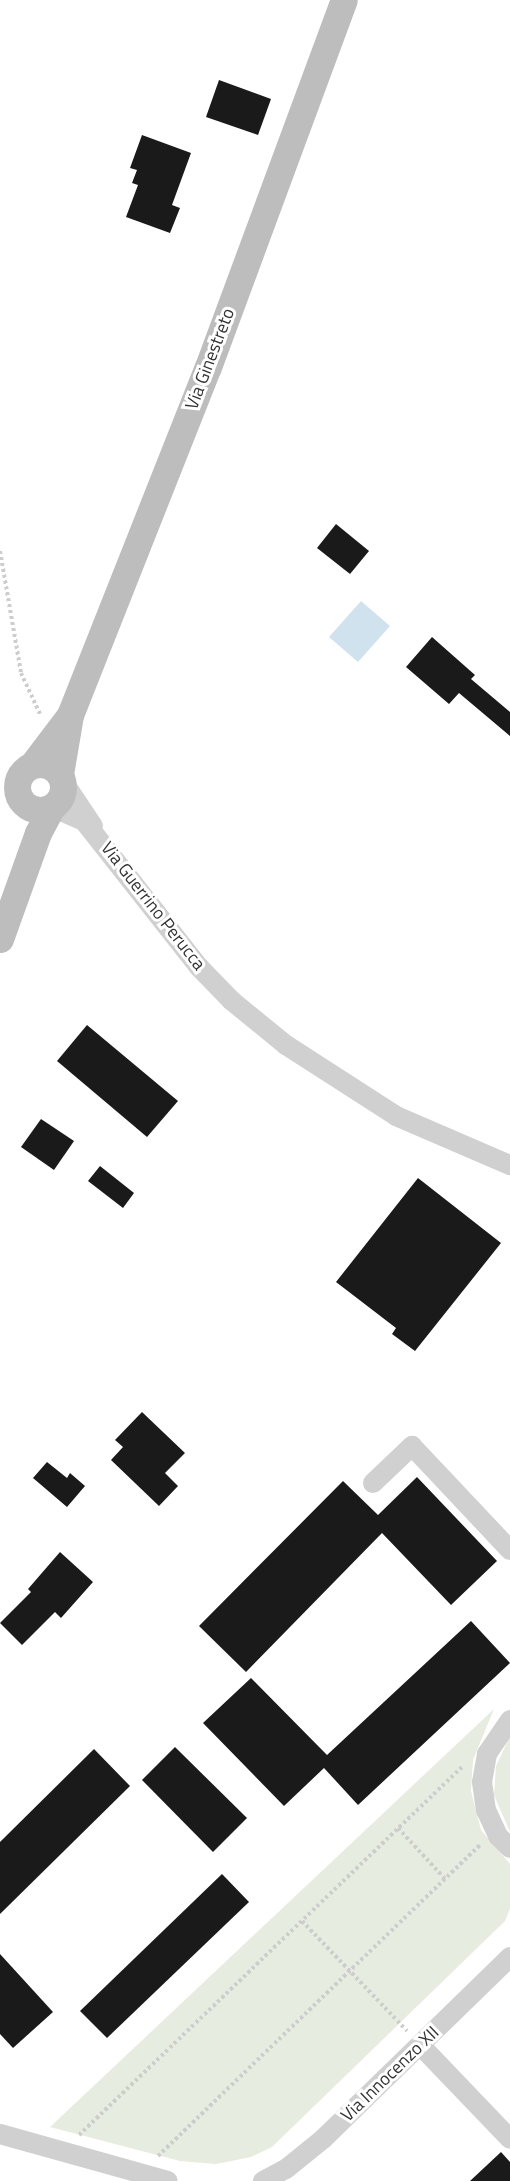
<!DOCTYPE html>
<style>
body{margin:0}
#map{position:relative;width:510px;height:2181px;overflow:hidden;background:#fff;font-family:"Titillium Web",sans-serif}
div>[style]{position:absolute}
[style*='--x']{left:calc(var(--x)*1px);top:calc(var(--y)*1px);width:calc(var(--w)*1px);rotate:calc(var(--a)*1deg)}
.green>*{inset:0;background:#e6ecdf}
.water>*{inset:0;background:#cfe2ee}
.building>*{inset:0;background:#1a1a1a}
.path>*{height:4px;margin-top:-2px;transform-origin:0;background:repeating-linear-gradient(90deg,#cdcdcd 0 3px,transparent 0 6px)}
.street>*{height:20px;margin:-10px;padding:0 10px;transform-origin:10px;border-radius:10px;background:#d0d0d0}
.secondary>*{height:27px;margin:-13.5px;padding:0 13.5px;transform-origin:13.5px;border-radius:13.5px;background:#bdbdbd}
.secondary>.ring{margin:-13.5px;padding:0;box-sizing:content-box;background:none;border:27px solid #bdbdbd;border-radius:50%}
span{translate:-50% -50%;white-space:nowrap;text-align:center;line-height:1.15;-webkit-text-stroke:6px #fff;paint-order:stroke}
.street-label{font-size:18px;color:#333}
</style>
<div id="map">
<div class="green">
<div style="clip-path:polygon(494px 1709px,473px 1760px,471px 1791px,481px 1830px,510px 1864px,510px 1909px,505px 1921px,272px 2147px,251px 2157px,216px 2164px,180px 2161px,50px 2127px)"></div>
<div style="clip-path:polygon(510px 1736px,510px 1832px,494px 1795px,496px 1766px)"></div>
</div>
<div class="water">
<div style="clip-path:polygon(361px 601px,390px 626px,358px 662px,329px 637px)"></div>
</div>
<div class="building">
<div style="clip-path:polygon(219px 80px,271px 99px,258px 135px,206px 117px)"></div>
<div style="clip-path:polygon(142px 135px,191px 153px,172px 205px,180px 208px,170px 233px,126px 217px,138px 185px,132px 183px,137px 170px,130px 168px)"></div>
<div style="clip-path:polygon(336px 524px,369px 551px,350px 574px,317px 548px)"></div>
<div style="clip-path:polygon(432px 637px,475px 675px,471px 679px,510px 712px,510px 736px,459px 693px,449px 704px,406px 667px)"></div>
<div style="clip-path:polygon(87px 1025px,178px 1101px,147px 1137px,57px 1061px)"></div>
<div style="clip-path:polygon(41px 1119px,74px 1141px,54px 1170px,21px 1147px)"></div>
<div style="clip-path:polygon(100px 1166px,134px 1193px,123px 1208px,88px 1181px)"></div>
<div style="clip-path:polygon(418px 1178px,501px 1243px,415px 1351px,392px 1334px,396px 1328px,336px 1282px)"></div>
<div style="clip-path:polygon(142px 1412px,185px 1453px,165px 1473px,178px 1486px,159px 1506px,111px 1460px,123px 1447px,115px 1440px)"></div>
<div style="clip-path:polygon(47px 1462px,67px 1478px,70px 1473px,85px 1486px,67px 1507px,33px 1478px)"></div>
<div style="clip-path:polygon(417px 1477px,497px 1561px,451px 1605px,382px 1533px,246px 1672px,199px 1626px,343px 1481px,378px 1515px)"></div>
<div style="clip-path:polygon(60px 1552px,93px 1582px,61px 1618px,55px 1612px,22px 1645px,0 1623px,31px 1592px,28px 1589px)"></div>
<div style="clip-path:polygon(471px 1621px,510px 1663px,358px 1805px,324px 1768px,284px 1806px,203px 1723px,251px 1678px,327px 1755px)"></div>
<div style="clip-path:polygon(175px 1747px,247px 1818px,213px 1852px,142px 1780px)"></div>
<div style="clip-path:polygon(94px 1749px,130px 1786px,0 1914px,0 1842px)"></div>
<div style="clip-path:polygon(222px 1874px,249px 1902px,107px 2038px,80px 2011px)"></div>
<div style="clip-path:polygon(0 1954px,53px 2012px,13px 2048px,0 2034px)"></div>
<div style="clip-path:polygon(501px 2152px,510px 2162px,510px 2181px,470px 2181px)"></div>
</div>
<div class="path">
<div style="--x:0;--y:551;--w:124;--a:80.2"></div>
<div style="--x:21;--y:673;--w:45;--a:65.1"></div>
<div style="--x:398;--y:1828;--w:69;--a:47.3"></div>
<div style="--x:302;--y:1921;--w:152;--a:46.3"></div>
<div style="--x:79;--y:2135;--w:533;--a:-43.86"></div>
<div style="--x:158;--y:2156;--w:448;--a:-44"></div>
</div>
<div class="street">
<div style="--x:63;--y:781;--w:54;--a:56.3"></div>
<div style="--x:52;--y:807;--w:35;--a:24"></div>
<div style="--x:84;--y:821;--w:186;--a:51.8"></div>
<div style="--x:199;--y:967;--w:47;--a:45.9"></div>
<div style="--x:232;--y:1001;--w:70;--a:39.2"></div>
<div style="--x:286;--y:1045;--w:131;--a:32.8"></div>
<div style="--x:396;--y:1116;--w:124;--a:23.3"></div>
<div style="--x:373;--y:1483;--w:54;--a:-43.5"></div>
<div style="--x:412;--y:1446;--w:143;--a:46.7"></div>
<div style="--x:510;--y:1720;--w:41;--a:124.1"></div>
<div style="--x:487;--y:1754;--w:28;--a:100"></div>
<div style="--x:482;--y:1782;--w:28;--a:82"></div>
<div style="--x:486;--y:1810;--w:29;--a:65"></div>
<div style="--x:498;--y:1836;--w:17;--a:45"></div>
<div style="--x:420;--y:2045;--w:130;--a:46.2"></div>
<div style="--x:0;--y:2134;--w:174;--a:15.6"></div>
<div style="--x:263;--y:2181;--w:26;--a:-28"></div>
<div style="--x:286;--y:2169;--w:48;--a:-39"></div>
<div style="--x:323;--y:2139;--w:261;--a:-44.2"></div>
</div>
<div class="secondary">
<div style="--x:70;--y:715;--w:374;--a:-68.4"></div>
<div style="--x:208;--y:367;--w:391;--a:-69.7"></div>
<div class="ring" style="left:17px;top:764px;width:19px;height:19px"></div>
<div style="--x:33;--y:764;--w:61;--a:-52.9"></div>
<div style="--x:70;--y:715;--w:60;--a:99.6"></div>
<div style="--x:0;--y:939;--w:113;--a:-70.3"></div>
<div style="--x:38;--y:833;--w:30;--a:-62"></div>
</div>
<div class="street-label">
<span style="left:210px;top:359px;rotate:-69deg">Via Ginestreto</span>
<span style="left:153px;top:906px;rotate:52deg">Via Guerrino Perucca</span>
<span style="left:390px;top:2074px;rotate:-44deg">Via Innocenzo XII</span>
</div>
</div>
